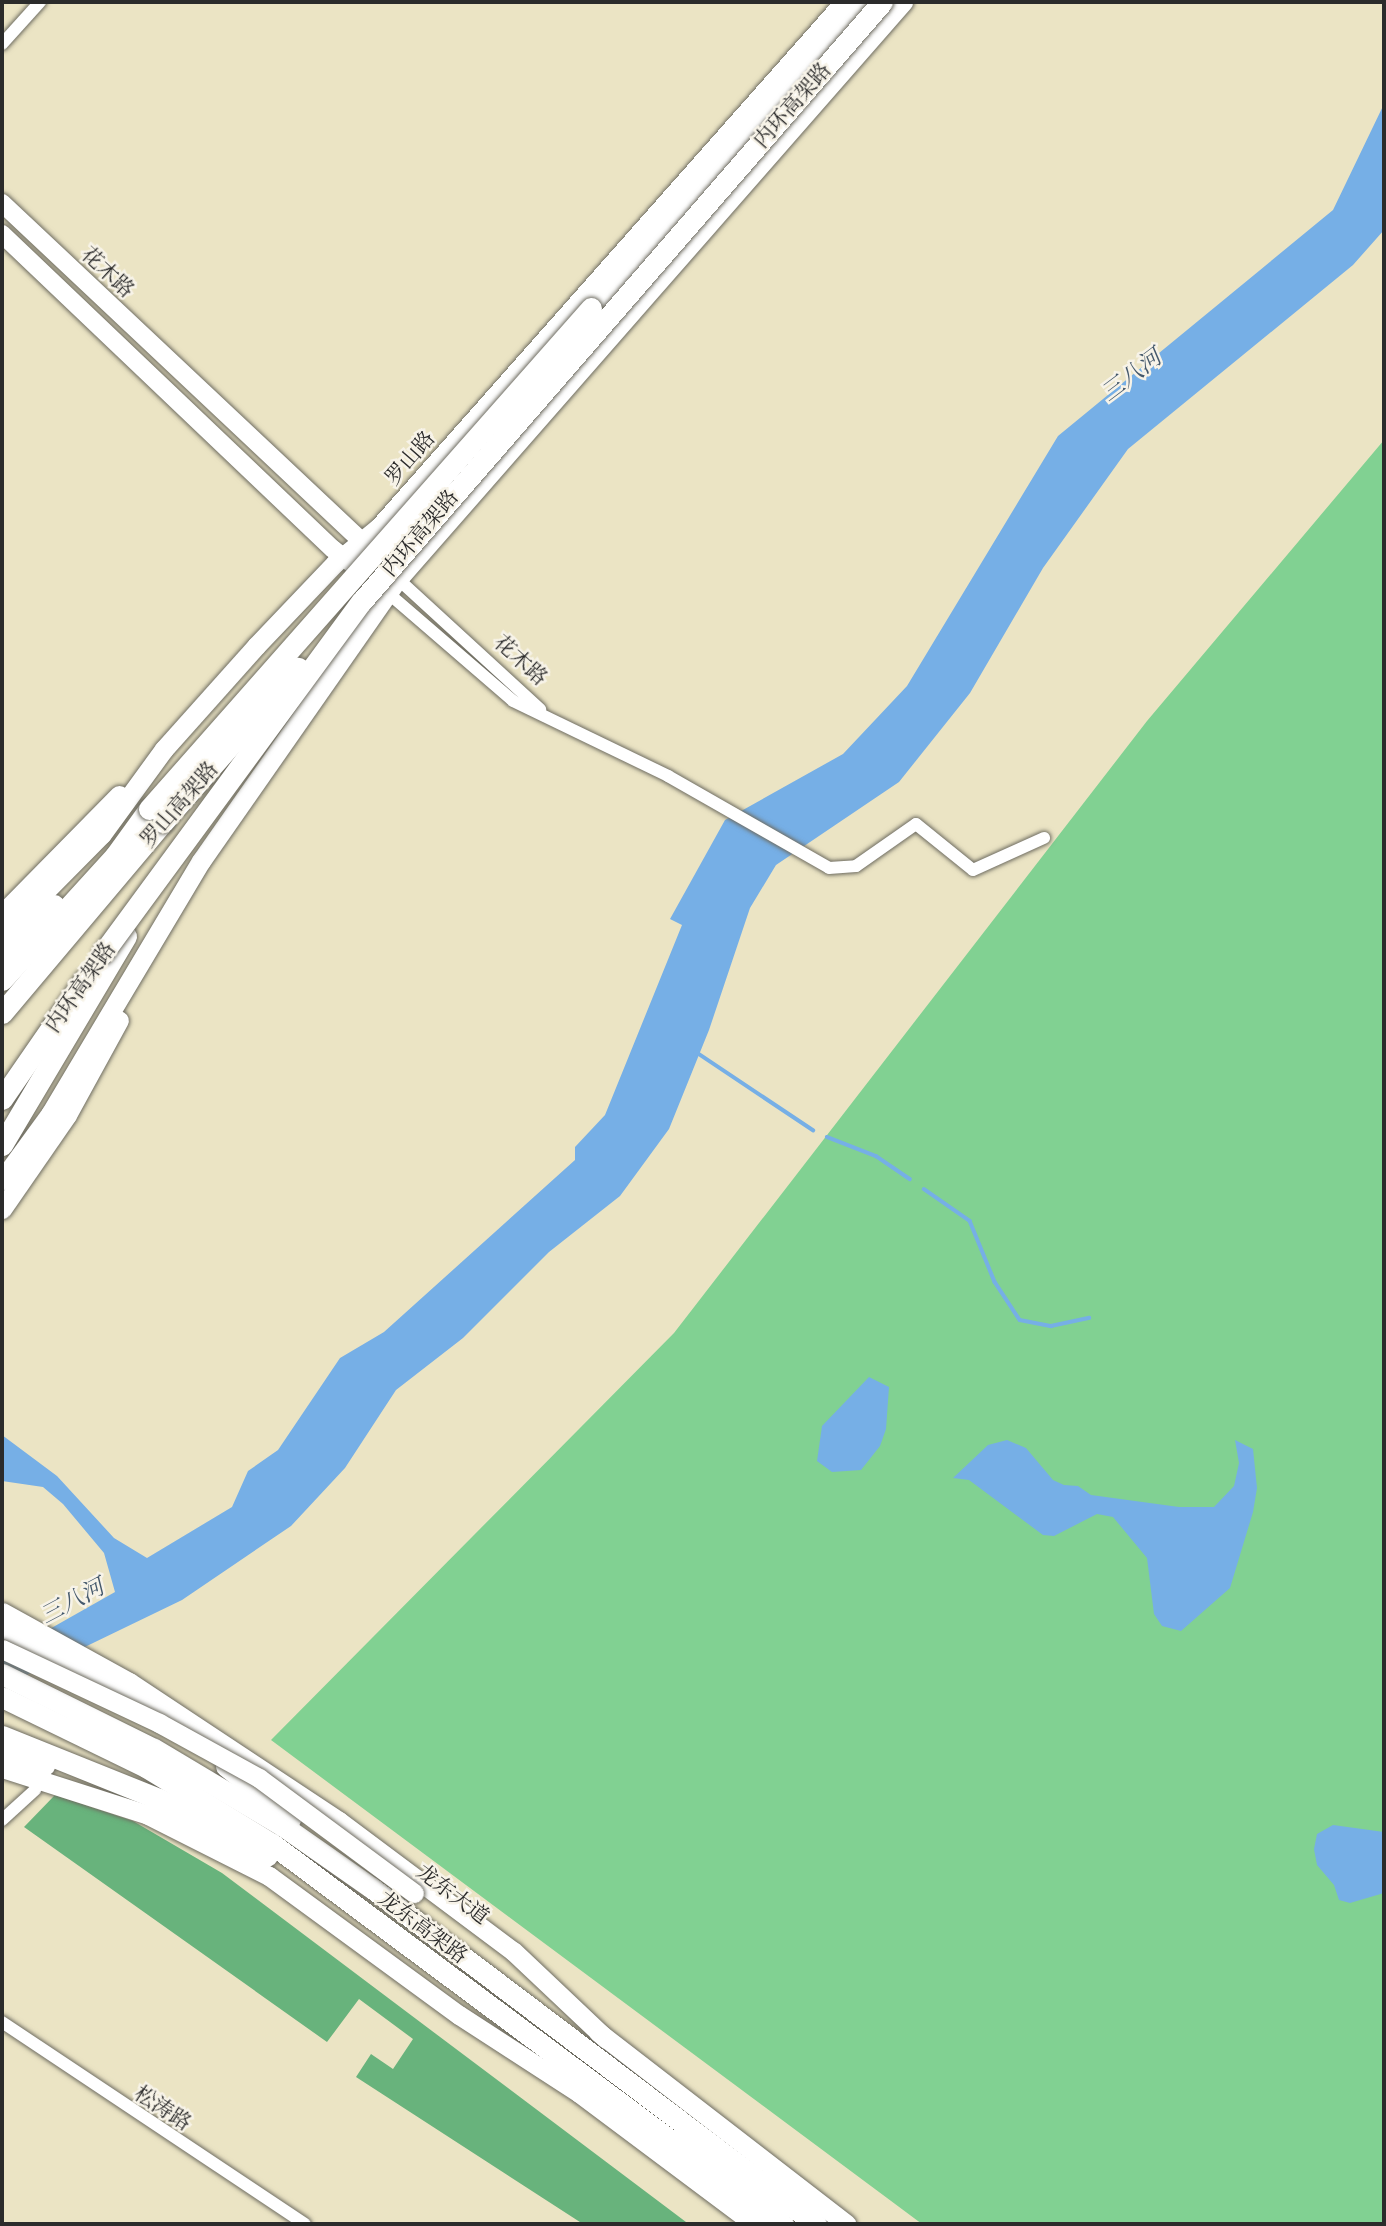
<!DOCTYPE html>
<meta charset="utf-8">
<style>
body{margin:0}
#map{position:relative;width:1386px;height:2226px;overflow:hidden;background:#ebe4c4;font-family:"IM FELL Great Primer","Noto Serif SC",serif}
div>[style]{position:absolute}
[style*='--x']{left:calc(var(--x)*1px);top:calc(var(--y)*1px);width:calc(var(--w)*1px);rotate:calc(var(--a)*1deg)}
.green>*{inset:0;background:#81d192}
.forest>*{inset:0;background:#68b37c}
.water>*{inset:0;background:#76afe6}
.stream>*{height:3.5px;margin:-1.75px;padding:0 1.75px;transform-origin:1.75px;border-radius:1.75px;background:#76afe6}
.roads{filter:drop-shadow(0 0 2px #6e6c61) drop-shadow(0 0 2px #6e6c61)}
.street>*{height:12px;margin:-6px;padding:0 6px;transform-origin:6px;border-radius:6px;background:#fff}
.secondary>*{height:18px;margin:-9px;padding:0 9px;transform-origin:9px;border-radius:9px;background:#fff}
.primary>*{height:19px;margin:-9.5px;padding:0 9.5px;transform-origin:9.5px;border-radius:9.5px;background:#fff}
.highway>*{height:21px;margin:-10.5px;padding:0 10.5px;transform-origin:10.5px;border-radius:10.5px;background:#fff}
.bridges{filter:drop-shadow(0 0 2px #6e6c61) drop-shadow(0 0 2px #6e6c61)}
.primary-bridge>*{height:19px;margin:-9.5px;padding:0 9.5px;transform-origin:9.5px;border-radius:9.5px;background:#fff}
.highway-bridge>*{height:21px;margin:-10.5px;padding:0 10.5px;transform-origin:10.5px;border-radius:10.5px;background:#fff}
span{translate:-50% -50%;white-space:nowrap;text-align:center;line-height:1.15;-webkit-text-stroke:5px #f7f3e8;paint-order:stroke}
.street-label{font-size:21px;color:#2b2b2b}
.water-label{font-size:23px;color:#45596c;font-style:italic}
.frame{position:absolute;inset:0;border:4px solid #2b2b2b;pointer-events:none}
</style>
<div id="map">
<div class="green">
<div style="clip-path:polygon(1384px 440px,1384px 2224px,922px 2224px,271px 1740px,674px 1333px,1147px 721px)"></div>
</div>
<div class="forest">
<div style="clip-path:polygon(55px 1795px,133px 1821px,222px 1873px,686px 2222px,583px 2224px,356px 2077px,371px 2054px,393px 2069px,413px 2039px,359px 1999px,327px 2042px,24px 1827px)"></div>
</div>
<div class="water">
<div style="clip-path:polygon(1384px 104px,1384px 230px,1353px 265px,1128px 449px,1043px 568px,970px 693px,899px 782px,776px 865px,750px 908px,709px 1030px,669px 1129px,620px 1196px,549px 1252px,463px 1338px,396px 1390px,345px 1468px,291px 1526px,182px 1600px,2px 1687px,2px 1656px,115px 1592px,104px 1553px,63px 1504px,43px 1487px,2px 1481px,2px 1435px,57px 1476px,114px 1538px,147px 1558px,232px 1507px,248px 1471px,278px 1450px,340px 1358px,384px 1332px,575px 1160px,575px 1147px,605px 1115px,682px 925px,670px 919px,725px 820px,843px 754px,907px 686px,1058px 436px,1333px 210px)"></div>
<div style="clip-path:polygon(869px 1377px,889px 1387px,886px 1429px,880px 1446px,861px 1470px,832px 1472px,817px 1461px,822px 1426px)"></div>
<div style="clip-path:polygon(1007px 1440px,1026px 1448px,1053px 1480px,1064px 1485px,1078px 1486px,1091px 1495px,1179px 1507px,1214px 1507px,1234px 1486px,1239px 1463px,1235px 1440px,1253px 1449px,1257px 1488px,1253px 1512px,1230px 1588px,1181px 1631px,1162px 1626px,1154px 1614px,1147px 1558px,1113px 1517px,1097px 1514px,1054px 1536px,1043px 1535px,969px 1480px,953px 1478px,988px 1445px)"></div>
<div style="clip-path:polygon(1333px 1825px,1384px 1832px,1384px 1893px,1350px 1903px,1339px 1900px,1334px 1885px,1317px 1865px,1314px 1849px,1317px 1834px)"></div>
</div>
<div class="stream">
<div style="--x:696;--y:1052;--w:141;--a:33.7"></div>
<div style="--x:827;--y:1137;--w:53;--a:21.2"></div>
<div style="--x:876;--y:1156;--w:41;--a:34.1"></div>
<div style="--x:924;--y:1189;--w:56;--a:34.8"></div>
<div style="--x:970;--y:1221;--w:66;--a:67.7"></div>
<div style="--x:995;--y:1282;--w:45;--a:56.7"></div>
<div style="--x:1020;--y:1320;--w:32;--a:11"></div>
<div style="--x:1051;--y:1326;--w:39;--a:-12"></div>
</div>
<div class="roads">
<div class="street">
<div style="--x:2;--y:44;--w:57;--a:-47.9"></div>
<div style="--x:398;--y:579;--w:193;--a:42.5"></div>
<div style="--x:388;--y:593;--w:165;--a:40.8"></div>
<div style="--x:513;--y:701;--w:172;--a:25.8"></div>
<div style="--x:668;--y:776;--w:185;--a:29.7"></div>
<div style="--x:829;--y:868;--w:27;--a:-4"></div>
<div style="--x:856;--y:866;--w:73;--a:-35"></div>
<div style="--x:916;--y:824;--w:73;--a:38.9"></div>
<div style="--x:973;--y:870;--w:78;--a:-24.3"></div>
<div style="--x:2;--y:1820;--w:45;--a:-42.3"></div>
<div style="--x:2;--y:2022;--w:364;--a:33.7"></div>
</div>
<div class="secondary">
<div style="--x:2;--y:203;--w:507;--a:43.24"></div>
<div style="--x:2;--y:234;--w:457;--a:43.6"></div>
<div style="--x:333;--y:549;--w:47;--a:38.1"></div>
</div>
<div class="primary">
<div style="--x:2;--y:914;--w:167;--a:-45.5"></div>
<div style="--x:2;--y:935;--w:142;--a:-45.3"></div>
<div style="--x:102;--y:834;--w:105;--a:-53.9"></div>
<div style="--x:164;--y:749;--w:138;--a:-48.2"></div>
<div style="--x:256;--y:646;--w:115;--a:-46.4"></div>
<div style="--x:335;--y:563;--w:57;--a:-39.3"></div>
<div style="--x:379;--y:527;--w:701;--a:-48.47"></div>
<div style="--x:2;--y:1180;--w:82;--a:-54"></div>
<div style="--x:50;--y:1114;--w:295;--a:-59.2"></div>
<div style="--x:201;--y:861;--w:344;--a:-55.1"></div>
<div style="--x:398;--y:579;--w:767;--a:-48.81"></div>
<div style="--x:2;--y:1209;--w:114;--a:-55.3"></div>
<div style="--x:67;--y:1115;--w:108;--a:-61.3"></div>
<div style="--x:2;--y:1612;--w:145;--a:28.9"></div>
<div style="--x:129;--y:1682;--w:252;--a:33.5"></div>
<div style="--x:339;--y:1821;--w:217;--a:36.8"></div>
<div style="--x:513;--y:1951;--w:128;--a:43.4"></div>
<div style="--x:2;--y:1768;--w:153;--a:17.8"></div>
<div style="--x:148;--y:1815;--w:136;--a:26.8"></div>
<div style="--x:269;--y:1876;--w:235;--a:36.2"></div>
<div style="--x:459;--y:2015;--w:143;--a:33"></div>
<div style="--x:579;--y:2093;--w:219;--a:36.8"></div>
<div style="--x:598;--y:2032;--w:314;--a:37.7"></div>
</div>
<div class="highway">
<div style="--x:591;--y:308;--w:409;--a:-48.5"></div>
<div style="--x:2;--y:955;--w:72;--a:-43.9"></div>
<div style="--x:2;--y:980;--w:168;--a:-47.7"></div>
<div style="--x:115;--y:856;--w:58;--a:-54.1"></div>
<div style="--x:2;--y:1013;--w:250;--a:-49.9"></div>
<div style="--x:2;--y:1099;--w:145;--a:-55.4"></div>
<div style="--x:2;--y:1145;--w:243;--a:-59.3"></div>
<div style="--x:2;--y:1626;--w:90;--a:27.7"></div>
<div style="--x:82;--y:1668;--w:93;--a:32.7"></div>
<div style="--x:2;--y:1674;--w:169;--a:26.3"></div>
<div style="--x:154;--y:1749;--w:150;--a:30.8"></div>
<div style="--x:283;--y:1826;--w:108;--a:34.9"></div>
<div style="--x:372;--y:1888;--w:557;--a:37.12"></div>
<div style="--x:2;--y:1697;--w:160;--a:25.9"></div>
<div style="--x:146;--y:1767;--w:148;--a:31.4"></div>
<div style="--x:272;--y:1844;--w:637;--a:36.64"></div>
<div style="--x:2;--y:1736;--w:169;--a:21.9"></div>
<div style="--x:159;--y:1799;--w:122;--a:27.8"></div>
<div style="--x:2;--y:1753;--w:44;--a:15.9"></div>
<div style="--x:226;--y:1766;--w:83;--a:38.7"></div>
</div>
</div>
<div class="bridges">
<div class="primary-bridge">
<div style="--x:2;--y:1649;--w:174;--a:25.2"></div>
<div style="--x:159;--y:1723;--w:114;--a:28.8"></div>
<div style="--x:259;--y:1778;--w:193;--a:36.6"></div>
</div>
<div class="highway-bridge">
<div style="--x:149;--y:809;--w:668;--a:-48.58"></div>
<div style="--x:163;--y:822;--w:205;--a:-48.8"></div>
<div style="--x:103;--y:953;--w:437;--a:-53.7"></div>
<div style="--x:362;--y:601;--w:793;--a:-49.04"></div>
</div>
</div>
<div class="street-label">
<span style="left:792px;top:105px;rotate:-49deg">内环高架路</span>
<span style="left:108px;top:272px;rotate:43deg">花木路</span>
<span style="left:410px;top:458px;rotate:-49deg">罗山路</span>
<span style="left:420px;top:533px;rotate:-50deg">内环高架路</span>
<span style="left:521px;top:660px;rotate:42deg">花木路</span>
<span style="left:179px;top:804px;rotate:-49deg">罗山高架路</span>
<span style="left:80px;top:987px;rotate:-55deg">内环高架路</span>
<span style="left:453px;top:1894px;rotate:37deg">龙东大道</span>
<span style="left:423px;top:1927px;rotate:37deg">龙东高架路</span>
<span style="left:163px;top:2108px;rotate:33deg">松涛路</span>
</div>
<div class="water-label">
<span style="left:1131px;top:375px;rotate:-37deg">三八河</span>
<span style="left:72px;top:1601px;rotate:-28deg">三八河</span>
</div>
<div class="frame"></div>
</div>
